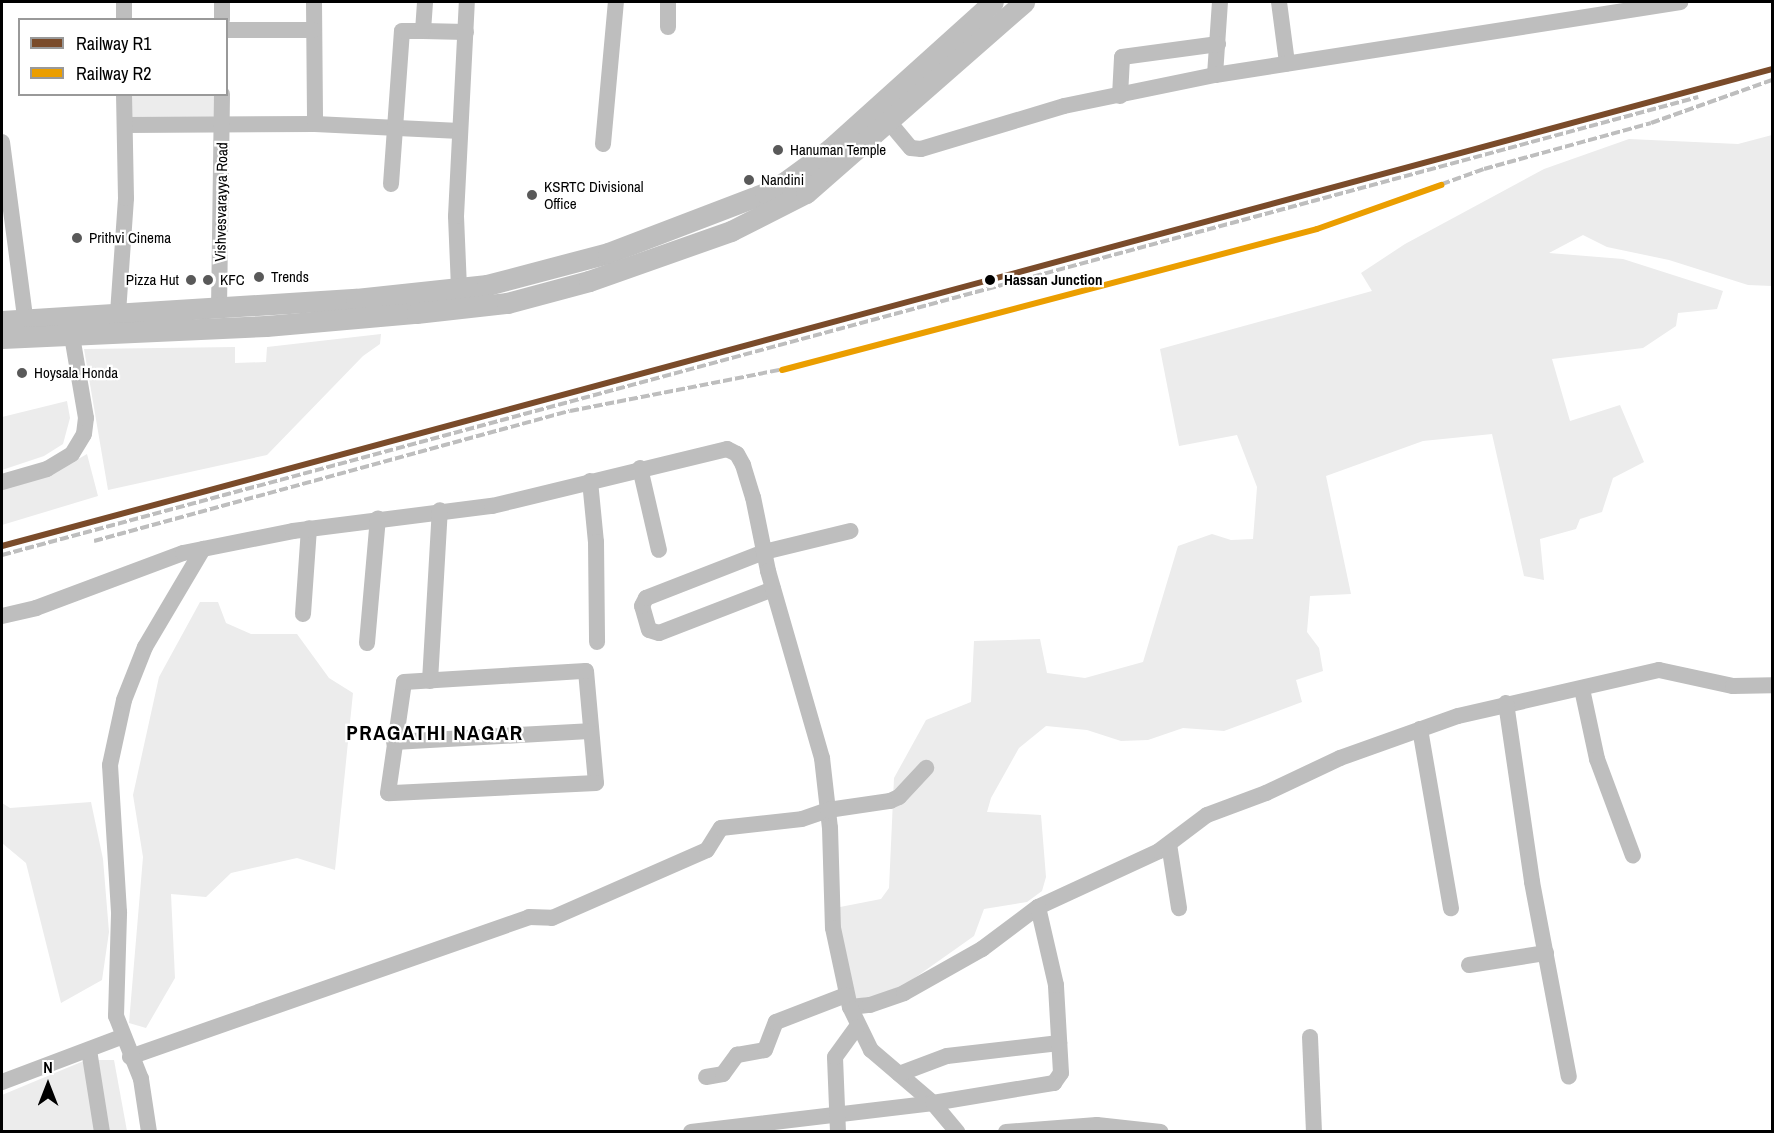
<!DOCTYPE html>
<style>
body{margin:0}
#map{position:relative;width:1774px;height:1133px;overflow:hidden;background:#fff;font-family:"Archivo Narrow",sans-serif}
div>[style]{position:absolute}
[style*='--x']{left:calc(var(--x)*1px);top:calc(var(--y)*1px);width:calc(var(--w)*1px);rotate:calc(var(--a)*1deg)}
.green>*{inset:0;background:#ececec}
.minor>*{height:16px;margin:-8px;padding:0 8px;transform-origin:8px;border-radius:8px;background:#bebebe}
.major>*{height:21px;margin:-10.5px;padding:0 10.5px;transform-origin:10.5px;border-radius:10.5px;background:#bebebe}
.rail>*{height:4px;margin-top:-2px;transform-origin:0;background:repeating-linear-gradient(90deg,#bebebe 0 9px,transparent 0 12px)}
.rail-1>*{height:6px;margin:-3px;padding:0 3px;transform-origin:3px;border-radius:3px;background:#7a4b2a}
.rail-2>*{height:6px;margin:-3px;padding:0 3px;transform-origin:3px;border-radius:3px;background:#eb9e00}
.dots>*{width:16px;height:16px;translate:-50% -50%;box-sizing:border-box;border:3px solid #fff;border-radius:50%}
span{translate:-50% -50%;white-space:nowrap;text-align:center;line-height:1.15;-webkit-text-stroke:4.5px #fff;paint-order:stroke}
.poi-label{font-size:15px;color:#000}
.left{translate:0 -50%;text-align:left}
.right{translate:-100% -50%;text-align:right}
.street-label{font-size:15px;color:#000}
.stop-label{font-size:15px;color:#000;font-weight:700}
.district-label{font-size:21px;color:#000;font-weight:700;letter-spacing:1.5px}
.frame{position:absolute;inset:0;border:3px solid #000;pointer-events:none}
.legend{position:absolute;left:18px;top:18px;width:210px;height:78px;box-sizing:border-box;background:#fff;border:2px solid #999;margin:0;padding:8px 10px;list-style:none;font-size:18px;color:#000}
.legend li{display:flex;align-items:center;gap:12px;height:30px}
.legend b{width:30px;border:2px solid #999}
.north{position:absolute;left:18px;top:1055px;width:60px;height:60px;-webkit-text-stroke:4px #fff;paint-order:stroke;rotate:0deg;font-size:16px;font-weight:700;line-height:24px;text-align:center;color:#000}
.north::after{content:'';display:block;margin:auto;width:21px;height:27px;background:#000;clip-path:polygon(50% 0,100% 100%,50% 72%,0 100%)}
</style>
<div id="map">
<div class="green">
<div style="clip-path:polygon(130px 95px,218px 95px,218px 120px,130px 122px)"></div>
<div style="clip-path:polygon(1772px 135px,1772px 286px,1748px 285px,1669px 260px,1607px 247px,1583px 235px,1549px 253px,1623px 259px,1723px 291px,1717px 309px,1678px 313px,1676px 326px,1643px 348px,1552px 359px,1570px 421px,1620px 405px,1644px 462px,1613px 478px,1602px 512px,1580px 519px,1576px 529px,1540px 539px,1544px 580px,1524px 576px,1492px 434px,1423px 441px,1326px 476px,1351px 594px,1310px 596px,1307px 632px,1319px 648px,1323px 671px,1296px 680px,1302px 702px,1224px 731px,1183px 728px,1148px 740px,1121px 741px,1087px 730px,1046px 726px,1019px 748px,991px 798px,987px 812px,1041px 815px,1046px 877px,1042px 891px,1027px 902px,984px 909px,974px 936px,906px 984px,873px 997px,854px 999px,839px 939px,840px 907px,881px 899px,889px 888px,894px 778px,926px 720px,971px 702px,974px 641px,1040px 639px,1047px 673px,1085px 678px,1143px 662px,1178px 546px,1212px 534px,1231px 540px,1253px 539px,1257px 487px,1237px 435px,1179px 446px,1160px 349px,1372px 291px,1361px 273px,1405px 244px,1544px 169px,1629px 139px,1738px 144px)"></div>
<div style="clip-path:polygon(381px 334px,380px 344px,363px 356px,267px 455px,108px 490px,84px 349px,235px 347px,235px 363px,266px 362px,267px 347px)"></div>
<div style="clip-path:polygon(67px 401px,70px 418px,63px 444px,44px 456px,2px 470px,2px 417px)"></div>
<div style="clip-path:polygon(87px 454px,98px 496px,2px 525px,2px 490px,52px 474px)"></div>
<div style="clip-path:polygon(200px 602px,218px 602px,226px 623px,251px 634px,297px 634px,329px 678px,353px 693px,335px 870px,297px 858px,231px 873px,206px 897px,171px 894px,175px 978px,146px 1028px,129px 1023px,143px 857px,133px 795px,159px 677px)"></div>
<div style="clip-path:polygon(91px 802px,103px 859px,109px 932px,102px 980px,61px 1003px,26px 863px,2px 843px,2px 803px,10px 808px)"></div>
<div style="clip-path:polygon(86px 1060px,114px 1060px,127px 1131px,2px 1132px,2px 1095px)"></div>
</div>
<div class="minor">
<div style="--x:124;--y:2;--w:18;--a:90"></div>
<div style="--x:222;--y:2;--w:18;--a:90"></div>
<div style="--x:314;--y:2;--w:122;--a:89.5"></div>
<div style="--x:1279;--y:2;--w:62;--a:82.5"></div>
<div style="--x:668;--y:27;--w:25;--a:-90"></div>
<div style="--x:226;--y:30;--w:88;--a:0"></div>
<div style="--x:423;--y:31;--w:43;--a:1.3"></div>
<div style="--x:1215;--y:75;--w:73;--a:-86.1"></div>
<div style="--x:1120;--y:96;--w:39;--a:-87"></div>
<div style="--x:1122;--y:57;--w:97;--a:-7.7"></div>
<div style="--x:889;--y:122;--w:34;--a:50"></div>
<div style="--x:911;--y:148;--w:10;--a:6"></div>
<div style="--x:921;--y:149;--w:149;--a:-16.7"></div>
<div style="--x:1064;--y:106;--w:154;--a:-11.6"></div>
<div style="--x:1215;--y:75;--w:471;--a:-8.9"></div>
<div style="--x:125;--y:125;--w:190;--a:-0.3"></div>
<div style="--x:315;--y:124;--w:145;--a:2.8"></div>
<div style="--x:2;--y:142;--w:191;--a:82.5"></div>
<div style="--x:603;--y:144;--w:143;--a:-84.8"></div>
<div style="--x:391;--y:184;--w:153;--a:-85.9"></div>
<div style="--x:402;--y:31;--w:21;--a:0"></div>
<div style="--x:423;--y:31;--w:29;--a:-86"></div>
<div style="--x:459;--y:288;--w:72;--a:-92.4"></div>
<div style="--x:456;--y:216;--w:214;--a:-87.1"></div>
<div style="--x:219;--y:309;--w:215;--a:-89.2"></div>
<div style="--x:118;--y:313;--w:115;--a:-86"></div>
<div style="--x:126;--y:198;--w:104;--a:-91.1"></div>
<div style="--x:640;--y:468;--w:84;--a:77"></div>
<div style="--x:590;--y:481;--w:61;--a:84.4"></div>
<div style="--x:596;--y:542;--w:100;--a:89.4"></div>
<div style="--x:2;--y:482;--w:47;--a:-16.1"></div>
<div style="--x:47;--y:469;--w:29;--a:-31"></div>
<div style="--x:72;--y:454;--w:23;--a:-59"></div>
<div style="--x:84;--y:434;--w:16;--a:-83"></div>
<div style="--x:86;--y:418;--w:95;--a:-99.7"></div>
<div style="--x:773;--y:589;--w:122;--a:158.9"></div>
<div style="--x:659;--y:633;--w:10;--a:-163"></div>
<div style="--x:649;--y:630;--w:25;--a:-106"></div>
<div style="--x:642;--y:606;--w:9;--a:-63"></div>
<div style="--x:646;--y:598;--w:127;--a:-21.3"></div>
<div style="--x:764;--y:552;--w:89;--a:-13.7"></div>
<div style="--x:303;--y:614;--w:86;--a:-86"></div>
<div style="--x:2;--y:616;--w:35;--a:-13"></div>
<div style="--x:36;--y:608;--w:157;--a:-20.5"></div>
<div style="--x:183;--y:553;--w:112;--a:-11.3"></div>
<div style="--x:293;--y:531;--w:201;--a:-7.2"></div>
<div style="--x:492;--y:506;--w:242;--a:-13.6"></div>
<div style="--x:727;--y:449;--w:11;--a:27"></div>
<div style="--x:737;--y:454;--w:13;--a:61"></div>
<div style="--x:743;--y:465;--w:34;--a:73"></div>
<div style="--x:753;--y:497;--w:76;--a:78.5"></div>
<div style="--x:768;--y:571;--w:195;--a:73.9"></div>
<div style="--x:822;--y:758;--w:70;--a:83.5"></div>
<div style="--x:830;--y:828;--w:100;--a:88.3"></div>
<div style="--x:833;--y:928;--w:81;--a:77.9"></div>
<div style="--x:850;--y:1007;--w:20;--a:-6"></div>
<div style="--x:870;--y:1005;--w:36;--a:-19"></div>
<div style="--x:904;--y:993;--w:90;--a:-29.4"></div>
<div style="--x:982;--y:949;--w:70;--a:-36.9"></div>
<div style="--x:1038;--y:907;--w:133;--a:-24.8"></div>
<div style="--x:1159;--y:851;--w:60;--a:-36.9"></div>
<div style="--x:1207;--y:815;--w:63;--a:-20.4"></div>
<div style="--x:1266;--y:793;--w:82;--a:-25.3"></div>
<div style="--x:1340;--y:758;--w:125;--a:-19.6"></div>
<div style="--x:1458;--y:716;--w:206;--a:-12.9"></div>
<div style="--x:1659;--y:670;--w:76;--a:12.2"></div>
<div style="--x:1733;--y:686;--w:39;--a:-1"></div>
<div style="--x:367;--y:643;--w:125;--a:-85"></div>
<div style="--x:586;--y:671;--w:112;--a:84.9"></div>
<div style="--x:596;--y:783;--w:208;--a:177.2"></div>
<div style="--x:388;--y:793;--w:112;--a:-81.8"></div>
<div style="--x:404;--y:682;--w:182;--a:-3.5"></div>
<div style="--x:430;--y:681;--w:171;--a:-86.7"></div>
<div style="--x:1582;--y:689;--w:72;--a:77.9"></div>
<div style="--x:1597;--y:759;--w:103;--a:69.6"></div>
<div style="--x:1506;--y:703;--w:181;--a:81.7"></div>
<div style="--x:1532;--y:882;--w:198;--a:79.3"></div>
<div style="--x:1420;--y:729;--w:182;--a:80.2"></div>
<div style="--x:394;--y:742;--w:195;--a:-3.2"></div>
<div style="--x:1169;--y:844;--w:65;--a:81.1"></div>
<div style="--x:1469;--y:965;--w:78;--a:-8.9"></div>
<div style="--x:850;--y:1007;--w:48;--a:64"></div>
<div style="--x:871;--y:1050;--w:82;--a:40.5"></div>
<div style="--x:933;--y:1103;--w:38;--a:50"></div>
<div style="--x:1310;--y:1037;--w:95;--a:87.6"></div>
<div style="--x:89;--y:1050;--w:83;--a:81"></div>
<div style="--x:130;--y:1057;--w:423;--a:-19.3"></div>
<div style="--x:529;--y:917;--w:23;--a:2"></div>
<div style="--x:552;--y:918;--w:169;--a:-23.7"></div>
<div style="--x:707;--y:850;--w:26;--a:-58"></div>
<div style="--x:721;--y:828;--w:81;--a:-6.3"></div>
<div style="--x:802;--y:819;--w:28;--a:-19"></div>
<div style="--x:828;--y:810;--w:63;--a:-8.3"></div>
<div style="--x:890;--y:801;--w:10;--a:-24"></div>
<div style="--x:899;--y:797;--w:40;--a:-47"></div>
<div style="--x:899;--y:1074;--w:51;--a:-20.6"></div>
<div style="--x:947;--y:1056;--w:113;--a:-6.6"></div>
<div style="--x:706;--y:1077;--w:17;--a:-10"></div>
<div style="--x:723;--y:1074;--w:24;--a:-54"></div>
<div style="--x:737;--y:1055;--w:28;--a:-10"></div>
<div style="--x:765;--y:1050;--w:30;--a:-69"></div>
<div style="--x:776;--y:1022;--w:75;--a:-21.1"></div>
<div style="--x:2;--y:1082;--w:127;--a:-20.7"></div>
<div style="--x:149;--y:1132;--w:54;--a:-98.6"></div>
<div style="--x:141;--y:1079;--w:68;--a:-111.6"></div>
<div style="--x:116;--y:1016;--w:104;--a:-88.3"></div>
<div style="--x:119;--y:912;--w:147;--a:-93.5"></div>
<div style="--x:110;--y:765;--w:66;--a:-77.8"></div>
<div style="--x:124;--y:700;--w:57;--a:-68.4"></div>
<div style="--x:145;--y:647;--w:114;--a:-59.4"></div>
<div style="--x:691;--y:1132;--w:244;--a:-6.8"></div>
<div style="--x:933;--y:1103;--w:123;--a:-9.4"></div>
<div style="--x:1054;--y:1083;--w:12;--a:-55"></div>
<div style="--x:1061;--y:1073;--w:88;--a:-93.3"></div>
<div style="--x:1056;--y:985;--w:80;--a:-103"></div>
<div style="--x:838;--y:1132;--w:75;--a:-92.3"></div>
<div style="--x:835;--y:1057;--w:37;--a:-54"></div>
<div style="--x:1006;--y:1132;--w:91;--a:-4.4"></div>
<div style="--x:1097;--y:1125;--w:64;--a:6.2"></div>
</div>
<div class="major">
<div style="--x:2;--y:321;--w:355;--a:-3.6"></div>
<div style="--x:356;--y:299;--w:132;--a:-6.1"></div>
<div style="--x:487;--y:285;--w:125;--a:-14.8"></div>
<div style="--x:608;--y:253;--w:168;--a:-20.9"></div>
<div style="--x:765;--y:193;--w:23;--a:-29"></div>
<div style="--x:785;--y:182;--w:56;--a:-36.3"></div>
<div style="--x:830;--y:149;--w:219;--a:-42"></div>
<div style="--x:2;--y:338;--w:264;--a:-2.6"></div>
<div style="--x:266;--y:326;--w:151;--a:-5"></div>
<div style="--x:416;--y:313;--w:92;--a:-6.3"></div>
<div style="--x:507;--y:303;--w:85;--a:-15"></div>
<div style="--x:589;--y:281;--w:151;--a:-19.4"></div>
<div style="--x:731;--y:231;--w:84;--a:-26.9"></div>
<div style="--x:806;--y:193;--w:290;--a:-41.2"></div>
</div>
<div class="rail">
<div style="--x:1682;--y:93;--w:93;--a:-14.9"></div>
<div style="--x:94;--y:541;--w:493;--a:-15.3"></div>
<div style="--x:570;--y:411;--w:224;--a:-11.1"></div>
<div style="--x:790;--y:368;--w:545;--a:-14.78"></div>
<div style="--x:1317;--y:229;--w:177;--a:-19.8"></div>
<div style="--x:1484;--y:169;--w:173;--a:-15.4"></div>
<div style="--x:1651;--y:123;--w:128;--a:-19.6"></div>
<div style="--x:2;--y:555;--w:1757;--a:-15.11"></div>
</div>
<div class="rail-1">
<div style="--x:2;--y:546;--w:1833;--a:-15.08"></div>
</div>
<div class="rail-2">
<div style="--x:782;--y:370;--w:553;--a:-14.76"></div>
<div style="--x:1317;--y:229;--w:132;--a:-19.5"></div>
</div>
<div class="dots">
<div style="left:778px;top:150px;background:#595959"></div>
<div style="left:749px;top:180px;background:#595959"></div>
<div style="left:532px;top:195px;background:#595959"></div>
<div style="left:77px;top:238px;background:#595959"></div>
<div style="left:259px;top:277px;background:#595959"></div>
<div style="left:191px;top:280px;background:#595959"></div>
<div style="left:208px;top:280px;background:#595959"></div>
<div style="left:990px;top:280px;background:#000"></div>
<div style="left:22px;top:373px;background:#595959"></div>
</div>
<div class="poi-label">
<span class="left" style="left:790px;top:150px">Hanuman Temple</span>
<span class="left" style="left:761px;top:180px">Nandini</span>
<span class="left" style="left:544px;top:195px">KSRTC Divisional<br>Office</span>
<span class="left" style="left:89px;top:238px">Prithvi Cinema</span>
<span class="left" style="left:271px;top:277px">Trends</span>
<span class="right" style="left:179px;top:280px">Pizza Hut</span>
<span class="left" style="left:220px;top:280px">KFC</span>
<span class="left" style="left:34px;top:373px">Hoysala Honda</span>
</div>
<div class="street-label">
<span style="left:221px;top:202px;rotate:-89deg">Vishvesvarayya Road</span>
</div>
<div class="stop-label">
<span class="left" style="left:1004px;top:280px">Hassan Junction</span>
</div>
<div class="district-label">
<span style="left:435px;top:733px">PRAGATHI NAGAR</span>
</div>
<div class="frame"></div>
<ul class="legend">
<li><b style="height:8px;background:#7a4b2a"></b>Railway R1</li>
<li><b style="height:8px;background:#eb9e00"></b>Railway R2</li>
</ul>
<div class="north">N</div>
</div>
